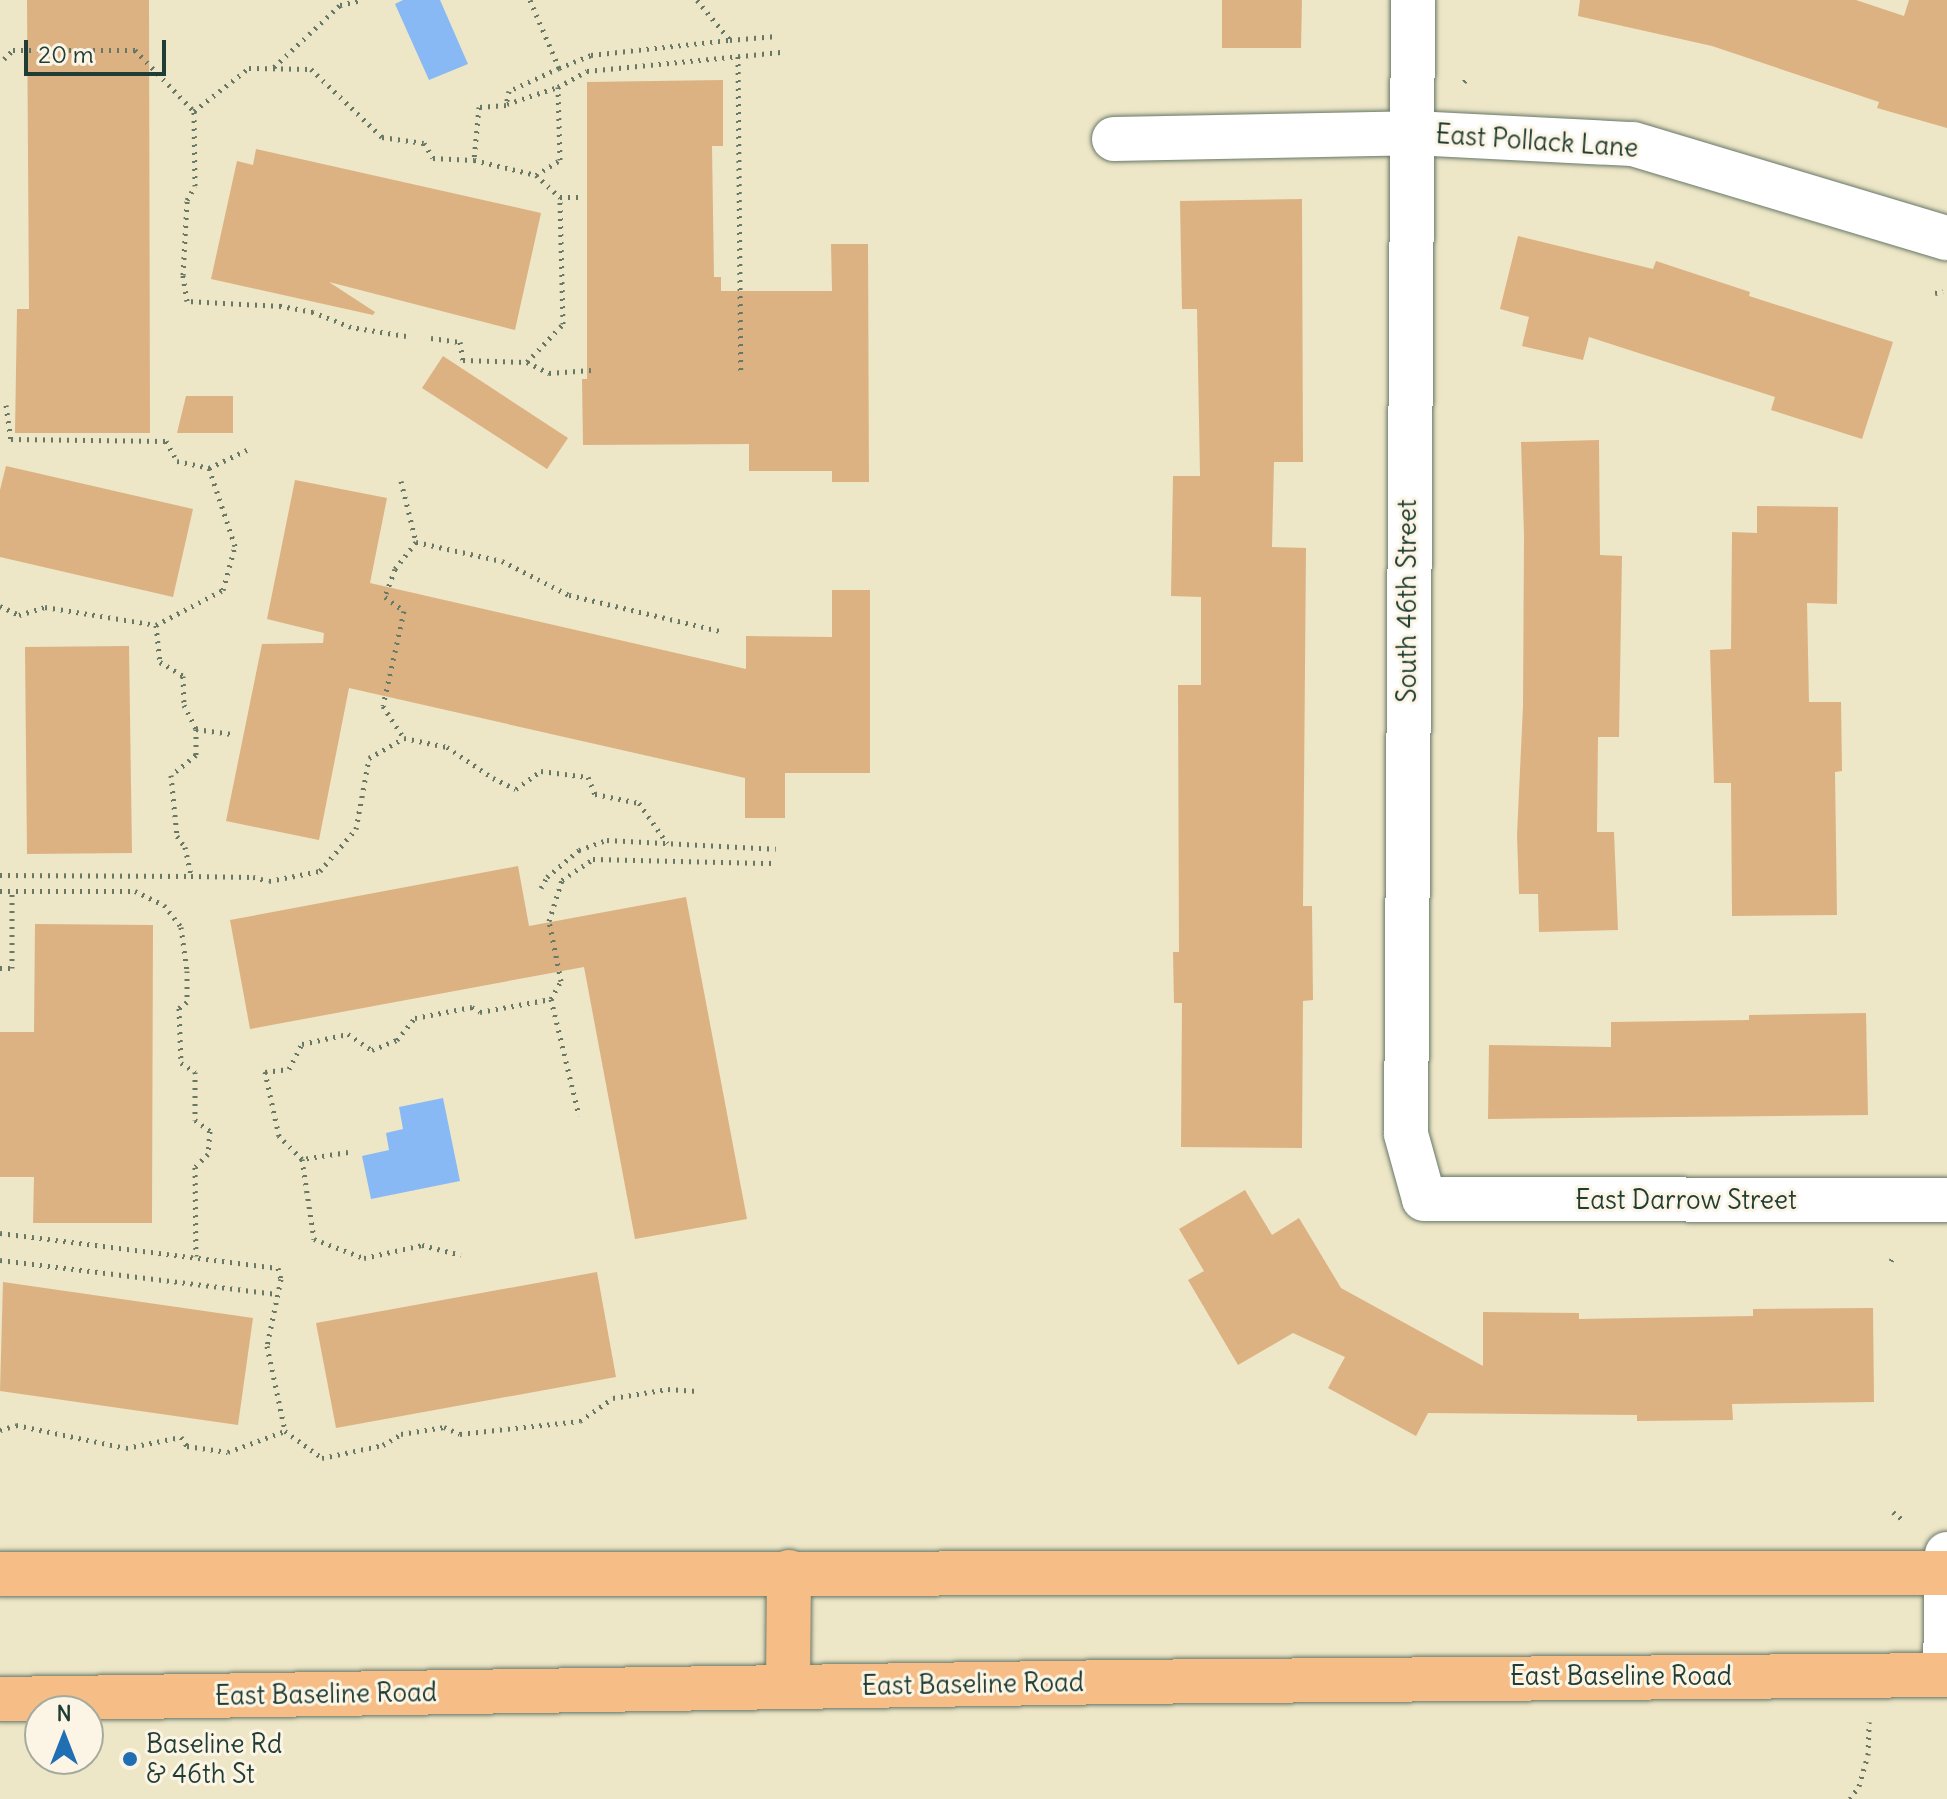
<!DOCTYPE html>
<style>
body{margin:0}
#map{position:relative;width:1947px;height:1799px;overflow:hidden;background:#ede6c7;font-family:Delius,sans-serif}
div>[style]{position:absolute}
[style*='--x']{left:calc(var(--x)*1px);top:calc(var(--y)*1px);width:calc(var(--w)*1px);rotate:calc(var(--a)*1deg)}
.water>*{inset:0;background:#89b9f5}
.building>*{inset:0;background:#ddb282}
.path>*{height:5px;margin-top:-2.5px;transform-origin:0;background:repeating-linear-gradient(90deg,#677867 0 2px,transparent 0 8px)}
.roads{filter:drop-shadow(0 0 2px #677867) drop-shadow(0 0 2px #677867)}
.minor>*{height:44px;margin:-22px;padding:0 22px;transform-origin:22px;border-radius:22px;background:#fff}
.primary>*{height:44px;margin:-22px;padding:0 22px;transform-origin:22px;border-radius:22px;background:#f6be86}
.dots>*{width:22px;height:22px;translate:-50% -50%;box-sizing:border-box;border:4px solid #fcf5e5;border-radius:50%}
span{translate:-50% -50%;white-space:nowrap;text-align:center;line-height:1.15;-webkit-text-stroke:6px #fcf5e5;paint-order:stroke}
.street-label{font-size:26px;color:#1f3d34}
.poi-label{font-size:26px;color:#1f3d34}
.left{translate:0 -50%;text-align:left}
.north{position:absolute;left:24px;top:1695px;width:80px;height:80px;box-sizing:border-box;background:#fcf5e5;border:2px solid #a4ab9e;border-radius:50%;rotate:0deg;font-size:22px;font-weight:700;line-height:32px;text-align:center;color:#1f3d34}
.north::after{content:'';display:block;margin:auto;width:28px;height:36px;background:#1f6fb2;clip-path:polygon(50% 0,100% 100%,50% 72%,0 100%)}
.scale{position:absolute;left:24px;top:40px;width:142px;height:36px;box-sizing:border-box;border:4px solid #1f3d34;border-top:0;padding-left:10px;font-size:24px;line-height:28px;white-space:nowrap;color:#1f3d34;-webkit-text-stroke:6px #fcf5e5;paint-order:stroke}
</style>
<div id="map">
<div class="water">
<div style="clip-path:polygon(403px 0,440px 0,468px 64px,429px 80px,395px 4px)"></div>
<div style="clip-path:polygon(443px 1098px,460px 1181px,371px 1199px,362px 1156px,389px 1150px,386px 1133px,403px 1129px,399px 1107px)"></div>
</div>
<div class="building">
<div style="clip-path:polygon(27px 0,149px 0,150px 433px,15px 433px,17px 309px,29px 309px)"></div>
<div style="clip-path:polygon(1222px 0,1302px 0,1301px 48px,1222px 48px)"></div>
<div style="clip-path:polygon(1580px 0,1856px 0,1904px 16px,1909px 0,1947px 0,1947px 128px,1877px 108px,1879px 102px,1712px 46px,1578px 16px)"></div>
<div style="clip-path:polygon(723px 80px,723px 146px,712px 146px,714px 277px,721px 277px,721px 291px,832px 291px,831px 244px,868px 244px,869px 482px,832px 482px,832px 471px,749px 471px,749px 444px,583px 445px,582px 379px,587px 379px,587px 82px)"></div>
<div style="clip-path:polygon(256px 149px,541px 213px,515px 330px,329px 282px,375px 312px,373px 315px,211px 279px,237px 161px,253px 165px)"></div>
<div style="clip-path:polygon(1302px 199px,1303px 462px,1274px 462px,1272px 547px,1306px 548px,1303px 906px,1312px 906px,1313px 1000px,1303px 1001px,1302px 1148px,1181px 1147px,1182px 1003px,1174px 1003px,1173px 952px,1179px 952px,1178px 685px,1201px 685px,1201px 597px,1171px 596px,1173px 476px,1200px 476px,1197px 309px,1182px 309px,1180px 201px)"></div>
<div style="clip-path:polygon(1518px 236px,1653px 269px,1656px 261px,1750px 292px,1749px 296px,1893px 342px,1862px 439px,1771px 410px,1775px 397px,1589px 337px,1583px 360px,1522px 346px,1529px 317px,1500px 309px)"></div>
<div style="clip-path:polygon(443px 356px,568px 438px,547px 469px,422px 388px)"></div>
<div style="clip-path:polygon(186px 396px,233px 396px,233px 433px,177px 433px)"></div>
<div style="clip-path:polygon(1599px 440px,1600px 555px,1622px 556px,1619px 737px,1598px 737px,1597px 832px,1614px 832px,1618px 930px,1539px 932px,1538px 894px,1519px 894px,1517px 835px,1523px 706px,1524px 535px,1521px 442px)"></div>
<div style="clip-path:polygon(6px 466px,193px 509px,173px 597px,0 557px,0 490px)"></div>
<div style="clip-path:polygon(295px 480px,387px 498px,370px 583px,746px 669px,746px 636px,832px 637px,832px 590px,870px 590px,870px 773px,785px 773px,785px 818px,745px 818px,745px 778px,349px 688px,319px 840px,226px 821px,262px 644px,323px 643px,324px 633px,267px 619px)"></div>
<div style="clip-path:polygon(1757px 506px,1838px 507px,1837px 604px,1807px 603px,1809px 702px,1841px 702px,1842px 771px,1835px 772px,1837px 915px,1732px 916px,1731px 783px,1714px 783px,1710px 650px,1731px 649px,1732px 532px,1757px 533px)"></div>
<div style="clip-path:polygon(129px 646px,132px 853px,27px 854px,25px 647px)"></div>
<div style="clip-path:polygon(518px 866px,529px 926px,686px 897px,747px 1219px,635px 1239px,584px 967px,250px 1029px,230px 920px)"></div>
<div style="clip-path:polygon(35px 924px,153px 925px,152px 1223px,33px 1223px,34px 1177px,0 1177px,0 1032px,34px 1032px)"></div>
<div style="clip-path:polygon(1866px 1013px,1868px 1115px,1488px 1119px,1489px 1045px,1611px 1047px,1611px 1022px,1749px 1020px,1749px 1015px)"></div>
<div style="clip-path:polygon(1245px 1190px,1272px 1235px,1299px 1218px,1341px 1288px,1483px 1366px,1483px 1312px,1579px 1313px,1579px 1319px,1753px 1316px,1753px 1309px,1873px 1308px,1874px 1402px,1732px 1404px,1733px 1420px,1637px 1421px,1637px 1415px,1428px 1413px,1416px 1436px,1328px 1388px,1345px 1357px,1293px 1333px,1238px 1365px,1188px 1280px,1204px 1271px,1179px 1229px)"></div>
<div style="clip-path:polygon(597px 1272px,616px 1377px,336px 1428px,316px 1323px)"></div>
<div style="clip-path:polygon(3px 1282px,253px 1318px,238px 1425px,0 1391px)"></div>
</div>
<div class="path">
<div style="--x:530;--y:0;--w:74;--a:66.9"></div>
<div style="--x:559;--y:68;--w:55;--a:155.3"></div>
<div style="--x:509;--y:91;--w:14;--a:102"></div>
<div style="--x:506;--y:105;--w:27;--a:176"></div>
<div style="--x:479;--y:107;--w:53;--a:95.4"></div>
<div style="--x:474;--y:160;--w:64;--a:13.6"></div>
<div style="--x:536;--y:175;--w:33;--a:43"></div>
<div style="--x:560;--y:197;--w:19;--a:0"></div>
<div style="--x:697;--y:0;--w:52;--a:50.5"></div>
<div style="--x:730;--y:40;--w:47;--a:-4.9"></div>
<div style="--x:738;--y:56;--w:319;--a:89.5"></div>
<div style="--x:4;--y:59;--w:13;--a:-45"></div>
<div style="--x:13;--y:50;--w:122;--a:0"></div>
<div style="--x:135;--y:50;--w:85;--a:46"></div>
<div style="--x:274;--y:67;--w:91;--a:-43.2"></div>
<div style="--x:340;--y:5;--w:23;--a:-13"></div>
<div style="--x:559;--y:68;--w:35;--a:-22"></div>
<div style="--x:591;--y:55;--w:140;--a:-6.2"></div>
<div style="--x:1464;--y:82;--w:5;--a:-53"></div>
<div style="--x:507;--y:104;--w:54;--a:-18.4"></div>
<div style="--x:558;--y:87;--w:33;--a:-29"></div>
<div style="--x:587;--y:71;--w:195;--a:-5.6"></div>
<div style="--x:536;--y:175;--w:28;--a:-32"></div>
<div style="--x:560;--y:160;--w:73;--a:-91.6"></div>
<div style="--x:1935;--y:293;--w:8;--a:-14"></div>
<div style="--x:406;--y:336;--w:56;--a:-170.7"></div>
<div style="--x:351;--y:327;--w:41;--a:-158.5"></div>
<div style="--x:313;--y:312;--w:33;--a:-169"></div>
<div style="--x:281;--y:306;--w:94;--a:-177"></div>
<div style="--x:187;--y:301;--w:26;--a:-99"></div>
<div style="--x:183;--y:275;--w:75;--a:-86.9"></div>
<div style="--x:187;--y:200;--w:16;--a:-60"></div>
<div style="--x:195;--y:186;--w:75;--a:-90.8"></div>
<div style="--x:194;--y:111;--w:70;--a:-38"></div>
<div style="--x:249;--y:68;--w:62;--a:0.9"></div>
<div style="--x:311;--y:69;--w:98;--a:43.8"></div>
<div style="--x:382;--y:137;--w:42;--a:8.1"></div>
<div style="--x:424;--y:143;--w:17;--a:59"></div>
<div style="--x:433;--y:158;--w:41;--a:2.8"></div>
<div style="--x:431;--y:338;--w:29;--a:8"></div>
<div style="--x:460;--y:342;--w:18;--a:81"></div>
<div style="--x:463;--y:360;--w:64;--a:1.8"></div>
<div style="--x:527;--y:362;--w:25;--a:27"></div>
<div style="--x:549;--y:373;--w:42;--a:-4.1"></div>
<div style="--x:527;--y:362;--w:52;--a:-46.5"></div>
<div style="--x:563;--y:324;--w:126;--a:-91.4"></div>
<div style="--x:6;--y:405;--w:34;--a:82"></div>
<div style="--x:11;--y:439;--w:155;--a:0.7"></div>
<div style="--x:166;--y:441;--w:23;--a:61"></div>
<div style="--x:177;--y:461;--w:33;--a:12"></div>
<div style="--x:209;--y:468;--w:47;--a:-25.5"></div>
<div style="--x:401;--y:481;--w:63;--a:76.2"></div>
<div style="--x:416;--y:542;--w:34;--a:128"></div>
<div style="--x:395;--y:569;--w:30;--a:110"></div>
<div style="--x:385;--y:597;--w:24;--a:36"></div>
<div style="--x:404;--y:611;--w:97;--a:102.5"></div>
<div style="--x:383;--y:706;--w:38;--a:57"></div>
<div style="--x:416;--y:542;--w:88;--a:12.5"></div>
<div style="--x:502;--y:561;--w:75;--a:26.9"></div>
<div style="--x:569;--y:595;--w:159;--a:13.4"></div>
<div style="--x:0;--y:606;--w:21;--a:25"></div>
<div style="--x:19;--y:615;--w:27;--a:-17"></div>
<div style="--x:45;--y:607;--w:112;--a:9.2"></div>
<div style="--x:156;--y:625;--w:76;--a:-27.6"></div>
<div style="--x:223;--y:590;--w:46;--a:-74.7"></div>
<div style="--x:235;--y:546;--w:82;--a:-108.4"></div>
<div style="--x:156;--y:625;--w:37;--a:84"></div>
<div style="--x:160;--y:662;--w:27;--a:31"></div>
<div style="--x:183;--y:676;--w:29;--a:88"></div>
<div style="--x:184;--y:705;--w:27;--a:63"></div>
<div style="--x:196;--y:729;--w:36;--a:8"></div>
<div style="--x:196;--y:729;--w:26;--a:90"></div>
<div style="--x:196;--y:755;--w:32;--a:141"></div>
<div style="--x:171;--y:775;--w:61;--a:84.4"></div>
<div style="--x:177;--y:836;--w:14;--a:54"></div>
<div style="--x:185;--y:847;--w:30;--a:78"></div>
<div style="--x:191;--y:876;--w:62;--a:0.9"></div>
<div style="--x:253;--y:877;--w:16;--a:14"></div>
<div style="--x:269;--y:881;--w:52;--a:-11.1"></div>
<div style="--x:320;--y:871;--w:55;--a:-49.4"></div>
<div style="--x:356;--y:829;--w:72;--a:-79.6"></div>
<div style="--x:369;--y:758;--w:40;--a:-29.7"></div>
<div style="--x:404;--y:738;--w:44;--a:11.8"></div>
<div style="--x:447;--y:747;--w:55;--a:34"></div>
<div style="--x:493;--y:778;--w:25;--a:26"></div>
<div style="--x:516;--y:789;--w:31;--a:-36"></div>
<div style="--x:541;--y:771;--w:47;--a:7.3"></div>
<div style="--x:588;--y:777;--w:18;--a:68"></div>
<div style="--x:595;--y:794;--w:45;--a:11.6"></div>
<div style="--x:639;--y:803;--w:49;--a:55"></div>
<div style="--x:0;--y:875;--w:191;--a:0.3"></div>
<div style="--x:541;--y:888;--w:13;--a:-61"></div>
<div style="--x:547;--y:877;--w:42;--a:-40.2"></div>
<div style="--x:579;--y:850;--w:30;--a:-20"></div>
<div style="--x:607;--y:840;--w:169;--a:3"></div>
<div style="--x:0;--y:891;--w:135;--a:0"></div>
<div style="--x:135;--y:891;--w:32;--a:26"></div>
<div style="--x:164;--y:905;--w:28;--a:52"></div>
<div style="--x:181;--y:927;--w:44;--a:82.2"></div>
<div style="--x:187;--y:971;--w:31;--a:90"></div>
<div style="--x:187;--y:1002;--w:10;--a:143"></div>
<div style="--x:179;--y:1008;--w:55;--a:87.9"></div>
<div style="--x:181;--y:1063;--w:17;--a:33"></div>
<div style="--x:195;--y:1072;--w:48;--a:90"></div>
<div style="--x:195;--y:1120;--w:19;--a:36"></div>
<div style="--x:210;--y:1131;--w:23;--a:95"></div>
<div style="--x:208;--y:1154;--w:18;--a:135"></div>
<div style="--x:195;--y:1167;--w:89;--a:89.4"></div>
<div style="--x:0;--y:968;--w:12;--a:0"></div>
<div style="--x:12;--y:968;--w:77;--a:-90"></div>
<div style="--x:551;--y:999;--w:21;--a:-61"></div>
<div style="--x:561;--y:981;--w:61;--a:-101.3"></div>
<div style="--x:549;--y:921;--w:43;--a:-72.4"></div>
<div style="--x:562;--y:880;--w:37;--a:-34"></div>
<div style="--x:593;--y:859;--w:181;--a:1.3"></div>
<div style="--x:348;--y:1152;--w:47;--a:171.3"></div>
<div style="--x:302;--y:1159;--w:33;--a:-135"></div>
<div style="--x:279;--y:1136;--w:66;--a:-102.3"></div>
<div style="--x:265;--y:1072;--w:24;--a:-7"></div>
<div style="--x:289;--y:1069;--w:28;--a:-63"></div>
<div style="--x:302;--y:1044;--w:47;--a:-12.3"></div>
<div style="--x:348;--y:1034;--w:29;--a:34"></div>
<div style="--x:372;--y:1050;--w:27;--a:-22"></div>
<div style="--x:397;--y:1040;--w:28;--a:-51"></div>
<div style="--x:415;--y:1018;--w:58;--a:-10.9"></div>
<div style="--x:472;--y:1007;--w:9;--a:32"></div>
<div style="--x:480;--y:1012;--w:72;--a:-10.4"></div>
<div style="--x:551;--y:999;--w:120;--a:76.5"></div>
<div style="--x:302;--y:1159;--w:81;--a:81.5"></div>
<div style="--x:314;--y:1239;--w:53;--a:20.8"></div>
<div style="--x:364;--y:1258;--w:59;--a:-12.6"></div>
<div style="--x:422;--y:1245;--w:40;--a:14.4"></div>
<div style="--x:0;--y:1233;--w:280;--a:7.2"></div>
<div style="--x:278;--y:1268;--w:11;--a:75"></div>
<div style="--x:281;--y:1279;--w:68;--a:101.8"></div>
<div style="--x:267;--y:1346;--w:87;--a:78"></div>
<div style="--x:0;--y:1260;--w:279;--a:7"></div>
<div style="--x:1891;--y:1261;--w:7;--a:-63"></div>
<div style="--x:0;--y:1430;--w:17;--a:-17"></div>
<div style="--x:16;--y:1425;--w:112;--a:11.8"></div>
<div style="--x:126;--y:1448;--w:56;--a:-11.3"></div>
<div style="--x:181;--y:1437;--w:11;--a:56"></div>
<div style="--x:187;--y:1446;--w:41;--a:8.3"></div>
<div style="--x:228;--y:1452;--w:61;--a:-20.2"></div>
<div style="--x:285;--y:1431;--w:46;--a:36.1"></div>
<div style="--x:322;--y:1458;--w:62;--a:-12"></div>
<div style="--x:383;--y:1445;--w:21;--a:-31"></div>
<div style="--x:401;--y:1434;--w:44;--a:-9.2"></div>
<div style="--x:444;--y:1427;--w:17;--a:24"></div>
<div style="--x:460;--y:1434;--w:121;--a:-6.2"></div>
<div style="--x:580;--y:1421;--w:40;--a:-34.9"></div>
<div style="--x:613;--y:1398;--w:56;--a:-9.3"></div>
<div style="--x:668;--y:1389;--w:29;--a:4"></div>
<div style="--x:1893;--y:1512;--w:13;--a:39"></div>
<div style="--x:1850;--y:1799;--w:16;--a:-55"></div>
<div style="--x:1859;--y:1786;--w:32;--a:-74"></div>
<div style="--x:1868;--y:1755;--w:33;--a:-88"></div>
</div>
<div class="roads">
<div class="minor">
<div style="--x:1413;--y:0;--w:1134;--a:90.35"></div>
<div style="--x:1406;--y:1134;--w:67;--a:74.5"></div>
<div style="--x:1424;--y:1199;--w:523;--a:0.11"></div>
<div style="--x:1114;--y:139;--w:299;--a:-1.1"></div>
<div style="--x:1413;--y:133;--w:220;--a:2.9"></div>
<div style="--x:1633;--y:144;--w:328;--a:16.7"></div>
<div style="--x:1945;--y:1675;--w:121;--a:-89.1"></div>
</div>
<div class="primary">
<div style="--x:0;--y:1574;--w:1947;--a:-0.03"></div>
<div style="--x:788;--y:1686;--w:114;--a:-89.5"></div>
<div style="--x:0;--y:1699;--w:1115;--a:-0.87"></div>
<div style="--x:1115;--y:1682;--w:832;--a:-0.48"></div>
</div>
</div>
<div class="dots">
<div style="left:130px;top:1759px;background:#1f6fb2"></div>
</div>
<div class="street-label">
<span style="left:1537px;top:141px;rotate:4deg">East Pollack Lane</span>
<span style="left:1407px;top:601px;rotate:-90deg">South 46th Street</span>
<span style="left:1686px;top:1200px">East Darrow Street</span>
<span style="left:1621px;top:1676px">East Baseline Road</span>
<span style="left:973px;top:1684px;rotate:-1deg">East Baseline Road</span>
<span style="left:326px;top:1694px;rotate:-1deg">East Baseline Road</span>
</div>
<div class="poi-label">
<span class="left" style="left:146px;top:1759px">Baseline Rd<br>&amp; 46th St</span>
</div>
<div class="north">N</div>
<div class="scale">20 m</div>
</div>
